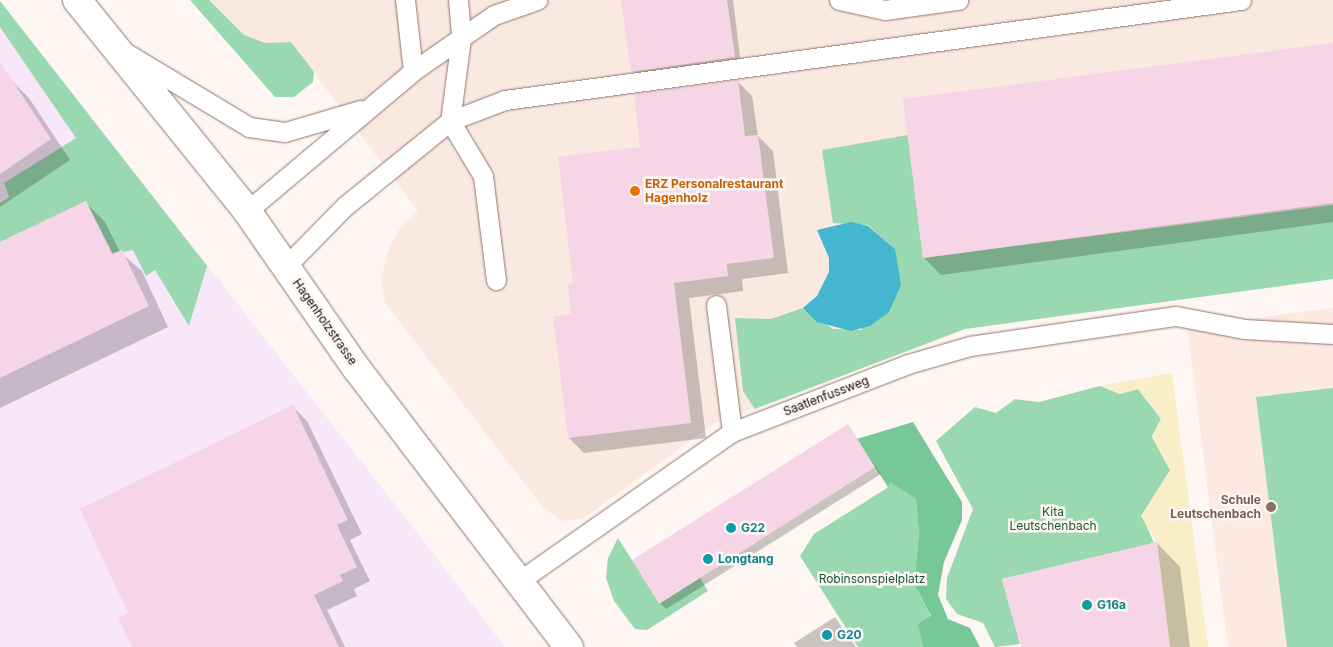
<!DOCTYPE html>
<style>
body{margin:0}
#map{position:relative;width:1333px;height:647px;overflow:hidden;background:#fdf6f2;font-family:Inter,sans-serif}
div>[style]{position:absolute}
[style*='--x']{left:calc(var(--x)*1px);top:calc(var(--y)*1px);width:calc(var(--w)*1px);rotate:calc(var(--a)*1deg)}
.commercial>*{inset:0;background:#f8e7f9}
.built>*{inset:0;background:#f9e9e1}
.education>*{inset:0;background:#fce9e1}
.green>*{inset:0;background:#99d8b0}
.forest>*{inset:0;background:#77c897}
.sand>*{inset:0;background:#f8eec8}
.water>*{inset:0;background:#44b6cf}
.shadow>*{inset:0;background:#0003}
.building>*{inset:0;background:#f5d5e6}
.roads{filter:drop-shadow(0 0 1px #927466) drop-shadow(0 0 1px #927466)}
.lane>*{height:19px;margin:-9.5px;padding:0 9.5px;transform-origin:9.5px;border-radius:9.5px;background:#fff}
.secondary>*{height:28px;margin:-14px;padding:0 14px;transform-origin:14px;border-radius:14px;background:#fff}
.dots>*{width:14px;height:14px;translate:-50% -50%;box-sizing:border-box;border:2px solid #fdf6f2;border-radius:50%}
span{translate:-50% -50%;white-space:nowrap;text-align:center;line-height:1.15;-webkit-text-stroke:5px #fdf6f2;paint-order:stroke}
.food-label{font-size:12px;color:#c56008;font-weight:700}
.left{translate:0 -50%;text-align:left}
.street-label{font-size:12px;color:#190e09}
.education-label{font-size:12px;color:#785e54;font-weight:700}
.right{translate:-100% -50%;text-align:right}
.park-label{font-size:12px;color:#195635}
.culture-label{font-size:12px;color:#0d838f;font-weight:700}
</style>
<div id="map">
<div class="commercial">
<div style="clip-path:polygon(0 1px,419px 535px,505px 647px,0 647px)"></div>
</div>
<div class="built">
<div style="clip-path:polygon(209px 0,1333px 0,1333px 279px,965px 329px,713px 424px,584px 518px,561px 521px,542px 506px,385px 303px,381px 279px,388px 251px,399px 230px,418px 211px,291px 42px,265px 43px,244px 35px)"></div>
</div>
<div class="education">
<div style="clip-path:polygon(1333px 308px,1333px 647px,1228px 647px,1187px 327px)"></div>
</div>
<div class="green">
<div style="clip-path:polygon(190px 0,209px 0,244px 35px,265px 43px,291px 42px,314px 72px,313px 82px,294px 97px,275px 97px)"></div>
<div style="clip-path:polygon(0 1px,207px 266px,189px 326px,155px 270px,146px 276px,133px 250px,113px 254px,86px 201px,0 242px,0 203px,9px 197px,4px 183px,76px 138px,0 27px)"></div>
<div style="clip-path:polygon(908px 135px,923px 258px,1333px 205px,1333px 279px,965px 329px,755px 409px,743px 391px,735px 318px,771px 319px,803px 308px,833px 329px,861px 330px,895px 249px,868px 225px,833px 223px,822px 150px)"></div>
<div style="clip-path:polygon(1100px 386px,1120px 394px,1138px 389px,1161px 419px,1152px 437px,1170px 470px,1142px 516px,1154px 543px,1002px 579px,1020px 644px,995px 647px,983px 623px,957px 614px,946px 599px,947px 578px,973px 509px,936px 441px,975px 407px,996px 413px,1015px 399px,1039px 402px)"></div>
<div style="clip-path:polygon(1333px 388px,1333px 647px,1287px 647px,1256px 397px)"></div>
<div style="clip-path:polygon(890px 481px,916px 499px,919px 534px,914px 584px,931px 617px,919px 624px,923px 647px,858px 647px,800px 556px,814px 534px,887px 488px)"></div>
<div style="clip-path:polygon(618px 538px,632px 560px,700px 578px,708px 591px,647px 630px,635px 629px,614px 601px,606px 578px,608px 558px)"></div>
</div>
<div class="forest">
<div style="clip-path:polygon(913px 422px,962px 502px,962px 520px,944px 562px,938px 595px,948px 619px,970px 628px,980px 647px,923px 647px,918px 624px,931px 616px,914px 584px,919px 534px,916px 499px,890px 482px,888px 487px,857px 439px)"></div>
</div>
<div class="sand">
<div style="clip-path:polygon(1172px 373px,1208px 647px,1170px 647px,1157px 543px,1141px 516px,1170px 470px,1152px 436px,1161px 419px,1138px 389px,1120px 394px,1100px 386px)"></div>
</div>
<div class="water">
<div style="clip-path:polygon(851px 222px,868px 226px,895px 249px,901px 285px,889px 312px,870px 326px,851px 331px,817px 322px,803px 308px,817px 296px,829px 272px,829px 258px,817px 230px)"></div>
</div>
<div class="shadow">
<div style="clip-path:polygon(623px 0,733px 0,741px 64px,639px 78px,632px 71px)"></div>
<div style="clip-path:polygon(1333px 44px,1333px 222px,941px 275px,924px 258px)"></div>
<div style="clip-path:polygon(9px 78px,29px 98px,70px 160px,0 207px,0 85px)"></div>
<div style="clip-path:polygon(737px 81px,752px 96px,758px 136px,773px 151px,788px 273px,742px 279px,743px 291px,689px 298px,706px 438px,584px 453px,569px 438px,575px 284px,642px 148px)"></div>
<div style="clip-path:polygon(85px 202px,105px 222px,120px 252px,142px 271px,168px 327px,0 408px,0 242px)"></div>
<div style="clip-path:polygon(293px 407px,307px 421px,362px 534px,350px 540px,370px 581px,354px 589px,357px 596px,327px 610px,345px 647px,133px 647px,130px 614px)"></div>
<div style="clip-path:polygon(848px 426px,881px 474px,666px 609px,660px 603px)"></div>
<div style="clip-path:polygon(1157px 543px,1180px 567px,1190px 647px,1023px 647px)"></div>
<div style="clip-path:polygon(835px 617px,856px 647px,797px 647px,794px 643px)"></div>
</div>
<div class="building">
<div style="clip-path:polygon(621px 0,727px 0,735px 57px,631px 72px)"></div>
<div style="clip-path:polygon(1333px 43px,1333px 203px,923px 258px,903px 99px)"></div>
<div style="clip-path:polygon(0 62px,51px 139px,0 174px)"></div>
<div style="clip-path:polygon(738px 80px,745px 136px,758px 135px,774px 258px,727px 264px,728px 276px,674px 283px,691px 423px,568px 438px,553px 316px,571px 314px,568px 284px,573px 283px,558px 157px,640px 147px,634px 94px)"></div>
<div style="clip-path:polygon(86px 201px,112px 254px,122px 250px,149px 306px,0 378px,0 242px)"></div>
<div style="clip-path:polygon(293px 405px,348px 520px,337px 525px,357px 567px,340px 575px,343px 581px,314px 595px,339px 647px,132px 647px,118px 618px,128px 613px,80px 509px)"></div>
<div style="clip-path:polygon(848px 424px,875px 467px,659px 604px,632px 560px)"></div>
<div style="clip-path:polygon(1157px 542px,1170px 647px,1021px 647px,1002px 579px)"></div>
</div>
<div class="roads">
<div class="lane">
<div style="--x:405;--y:0;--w:71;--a:83.6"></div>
<div style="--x:458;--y:0;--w:38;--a:85"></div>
<div style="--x:461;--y:38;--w:84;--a:97.5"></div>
<div style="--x:450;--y:121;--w:64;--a:59"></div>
<div style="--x:483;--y:176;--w:105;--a:82.9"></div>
<div style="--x:839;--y:0;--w:47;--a:12.3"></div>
<div style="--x:885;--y:10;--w:74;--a:-7.8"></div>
<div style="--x:126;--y:53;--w:144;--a:31"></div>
<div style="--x:249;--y:127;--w:36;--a:8"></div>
<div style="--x:285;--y:132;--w:78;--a:-16.3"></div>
<div style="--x:247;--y:211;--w:217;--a:-40.1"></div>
<div style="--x:413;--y:71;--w:98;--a:-34.7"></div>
<div style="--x:494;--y:15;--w:46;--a:-19.2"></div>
<div style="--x:286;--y:266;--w:84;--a:-45.5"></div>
<div style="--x:345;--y:206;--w:135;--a:-39"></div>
<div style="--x:450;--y:121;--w:59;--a:-20.9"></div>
<div style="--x:505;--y:100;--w:743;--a:-7.74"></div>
<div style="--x:716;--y:305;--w:128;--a:82.8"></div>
<div style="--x:519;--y:581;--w:260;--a:-35"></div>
<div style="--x:732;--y:432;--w:189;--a:-21.1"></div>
<div style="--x:908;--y:364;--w:65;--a:-16.2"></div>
<div style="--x:970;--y:346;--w:208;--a:-8.3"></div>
<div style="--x:1176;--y:316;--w:69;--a:10.8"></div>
<div style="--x:1244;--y:329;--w:89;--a:3.2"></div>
</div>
<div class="secondary">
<div style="--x:77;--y:0;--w:271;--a:51.1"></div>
<div style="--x:247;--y:211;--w:193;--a:55.2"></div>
<div style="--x:357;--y:369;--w:350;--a:52.7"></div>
</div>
</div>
<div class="dots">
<div style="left:635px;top:191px;background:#e8710a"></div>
<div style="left:1271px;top:507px;background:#8d6e63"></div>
<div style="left:731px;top:528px;background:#0f9aa8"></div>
<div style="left:708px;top:559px;background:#0f9aa8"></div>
<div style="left:1087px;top:605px;background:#0f9aa8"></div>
<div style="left:827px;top:635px;background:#0f9aa8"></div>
</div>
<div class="food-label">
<span class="left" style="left:645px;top:191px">ERZ Personalrestaurant<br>Hagenholz</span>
</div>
<div class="street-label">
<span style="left:325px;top:322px;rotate:55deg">Hagenholzstrasse</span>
<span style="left:826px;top:396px;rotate:-21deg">Saatlenfussweg</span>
</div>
<div class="education-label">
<span class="right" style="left:1261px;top:507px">Schule<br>Leutschenbach</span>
</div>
<div class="park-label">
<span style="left:1053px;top:519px">Kita<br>Leutschenbach</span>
<span style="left:872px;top:579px">Robinsonspielplatz</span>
</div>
<div class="culture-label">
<span class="left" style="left:741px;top:528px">G22</span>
<span class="left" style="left:718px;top:559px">Longtang</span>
<span class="left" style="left:1097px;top:605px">G16a</span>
<span class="left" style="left:837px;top:635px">G20</span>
</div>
</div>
